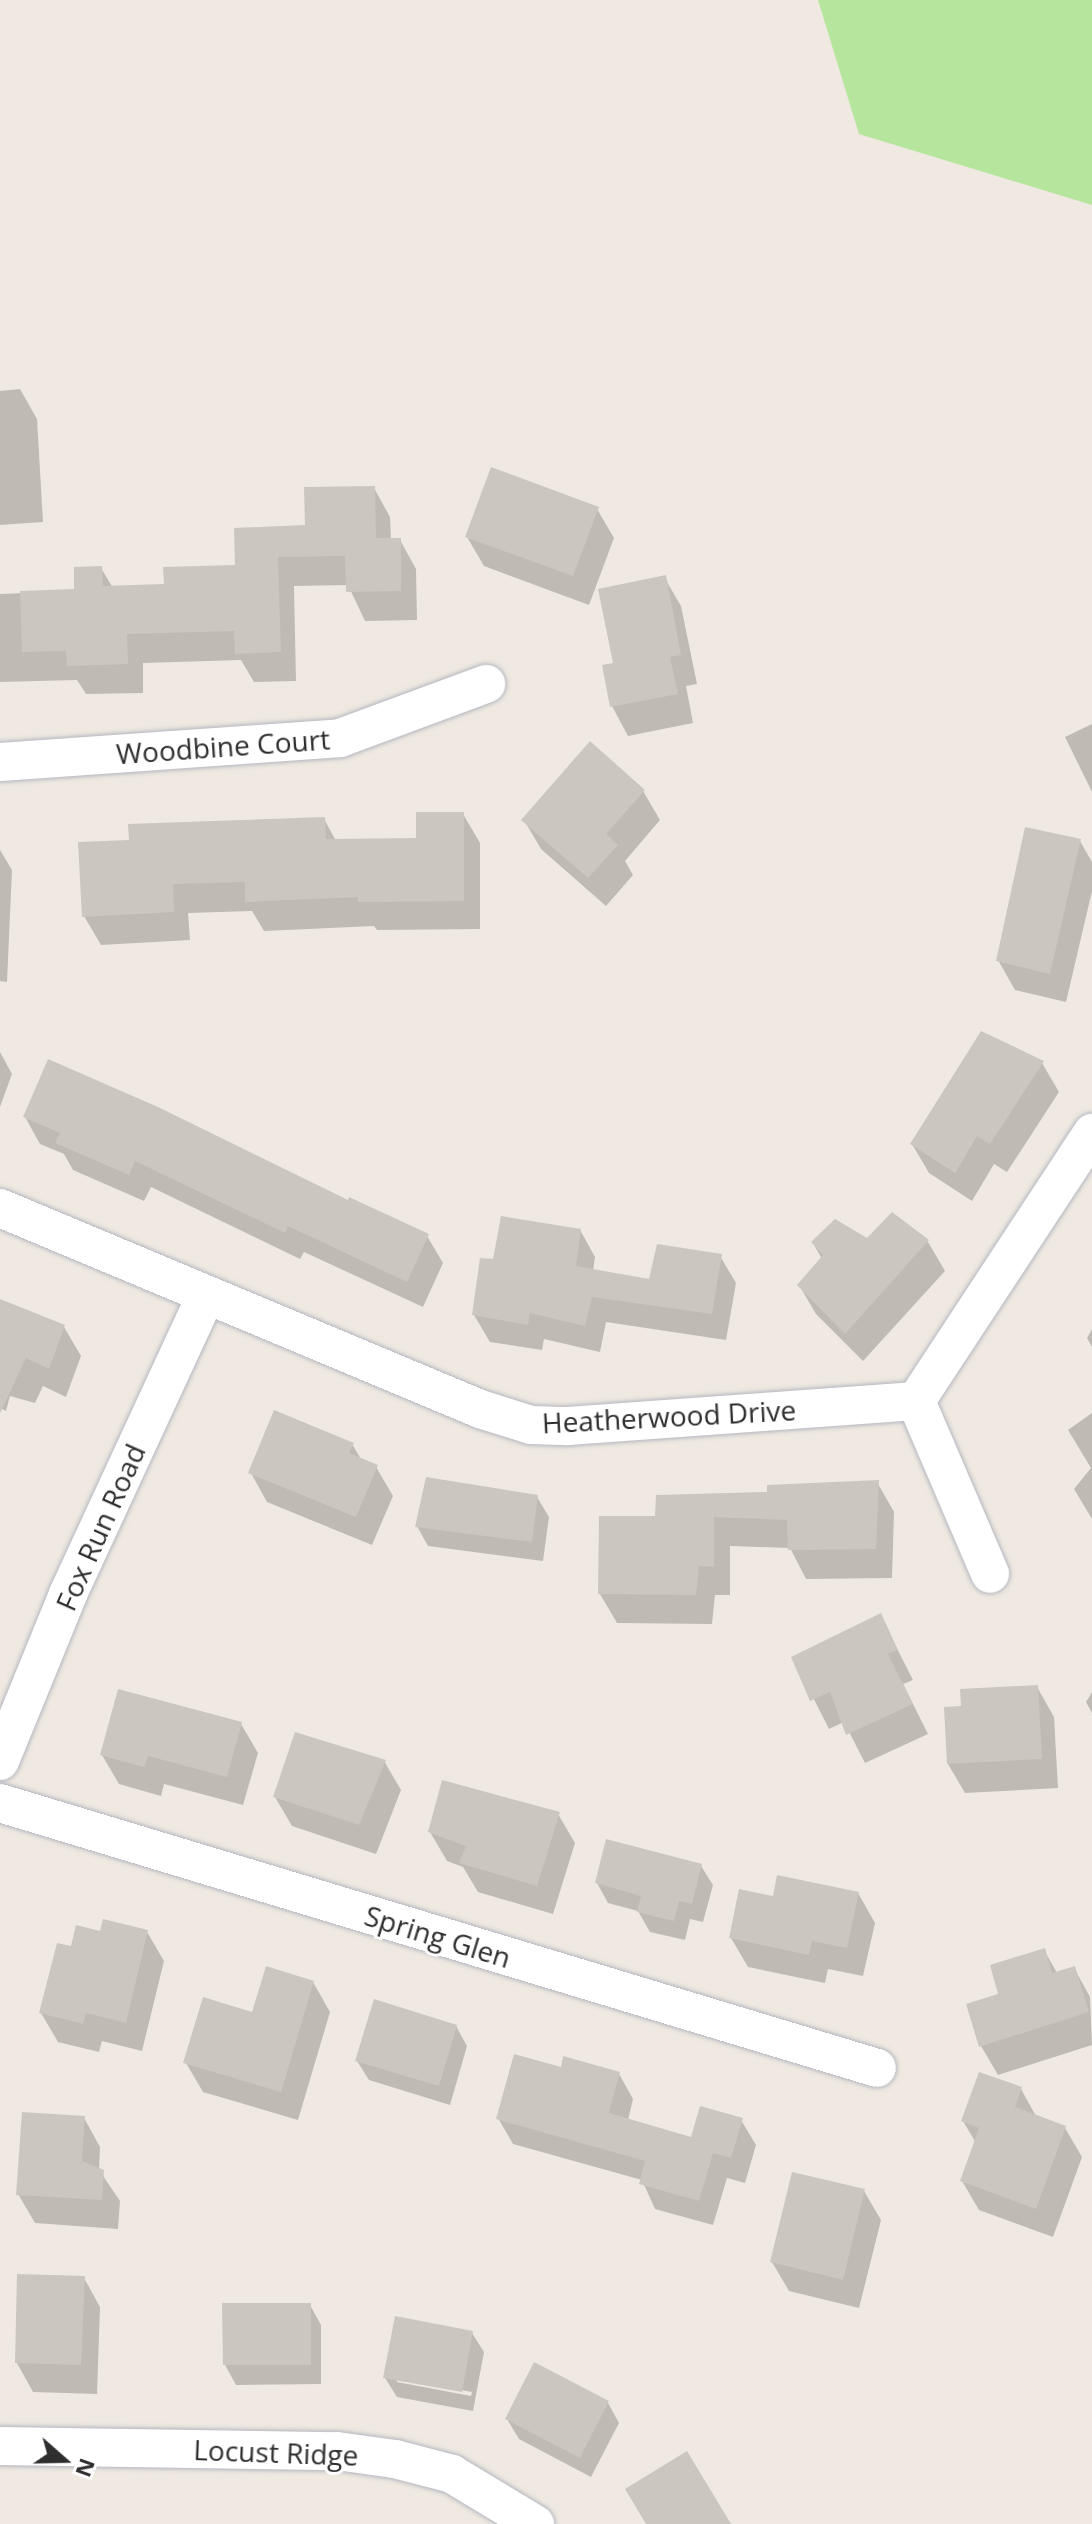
<!DOCTYPE html>
<style>
body{margin:0}
#map{position:relative;width:1092px;height:2524px;overflow:hidden;background:#efe9e1;font-family:"Open Sans",sans-serif}
div>[style]{position:absolute}
[style*='--x']{left:calc(var(--x)*1px);top:calc(var(--y)*1px);width:calc(var(--w)*1px);rotate:calc(var(--a)*1deg)}
.green>*{inset:0;background:#b6e59e}
.shadow>*{inset:0;background:#0003}
.building>*{inset:0;background:#cbc7bf}
.roads{filter:drop-shadow(0 0 2px #b4b7c1) drop-shadow(0 0 2px #b4b7c1)}
.minor>*{height:38px;margin:-19px;padding:0 19px;transform-origin:19px;border-radius:19px;background:#fff}
span{translate:-50% -50%;white-space:nowrap;text-align:center;line-height:1.15;-webkit-text-stroke:6px #fff;paint-order:stroke}
.street-label{font-size:28px;color:#2e2e2e}
.north{position:absolute;left:24px;top:2420px;width:80px;height:80px;-webkit-text-stroke:6px #fff;paint-order:stroke;rotate:110deg;font-size:22px;font-weight:700;line-height:32px;text-align:center;color:#2e2e2e}
.north::after{content:'';display:block;margin:auto;width:28px;height:36px;background:#2e2e2e;clip-path:polygon(50% 0,100% 100%,50% 72%,0 100%)}
</style>
<div id="map">
<div class="green">
<div style="clip-path:polygon(818px 0,1092px 0,1092px 205px,859px 134px)"></div>
</div>
<div class="shadow">
<div style="clip-path:polygon(20px 389px,37px 419px,43px 522px,0 525px,0 391px)"></div>
<div style="clip-path:polygon(374px 488px,390px 517px,391px 540px,400px 540px,416px 569px,417px 620px,365px 621px,348px 585px,294px 586px,296px 681px,254px 682px,241px 660px,143px 663px,143px 693px,86px 694px,77px 680px,0 682px,0 695px,0 594px,76px 591px,101px 568px,113px 588px,166px 586px,237px 567px)"></div>
<div style="clip-path:polygon(597px 509px,614px 538px,589px 605px,484px 566px,467px 537px)"></div>
<div style="clip-path:polygon(664px 577px,681px 606px,697px 684px,686px 686px,693px 723px,628px 736px,612px 706px,615px 665px)"></div>
<div style="clip-path:polygon(1092px 724px,1092px 792px,1065px 737px)"></div>
<div style="clip-path:polygon(643px 791px,660px 820px,625px 861px,633px 875px,606px 906px,541px 849px,524px 820px)"></div>
<div style="clip-path:polygon(463px 814px,480px 843px,480px 929px,377px 930px,374px 926px,264px 931px,252px 911px,188px 913px,190px 940px,101px 945px,84px 916px,131px 841px,324px 819px,336px 841px,418px 840px)"></div>
<div style="clip-path:polygon(1080px 841px,1092px 862px,1092px 891px,1066px 1002px,1015px 990px,998px 960px)"></div>
<div style="clip-path:polygon(0 850px,12px 870px,7px 982px,0 981px)"></div>
<div style="clip-path:polygon(0 1052px,12px 1074px,0 1107px)"></div>
<div style="clip-path:polygon(1042px 1063px,1059px 1092px,1007px 1172px,994px 1164px,972px 1201px,929px 1173px,912px 1144px)"></div>
<div style="clip-path:polygon(25px 1117px,349px 1203px,427px 1236px,443px 1263px,423px 1307px,304px 1252px,300px 1259px,151px 1187px,144px 1201px,73px 1170px,64px 1154px,40px 1144px)"></div>
<div style="clip-path:polygon(892px 1214px,928px 1242px,945px 1271px,863px 1361px,816px 1314px,799px 1285px,822px 1259px,813px 1243px,868px 1241px)"></div>
<div style="clip-path:polygon(580px 1230px,595px 1257px,593px 1271px,650px 1281px,720px 1256px,736px 1283px,726px 1340px,606px 1322px,600px 1352px,544px 1339px,542px 1350px,490px 1342px,474px 1315px,495px 1261px)"></div>
<div style="clip-path:polygon(0 1301px,64px 1327px,81px 1356px,66px 1397px,43px 1386px,35px 1403px,10px 1396px,6px 1411px,0 1408px)"></div>
<div style="clip-path:polygon(1092px 1329px,1092px 1347px,1087px 1338px)"></div>
<div style="clip-path:polygon(1092px 1413px,1092px 1519px,1074px 1489px,1091px 1468px,1068px 1430px)"></div>
<div style="clip-path:polygon(352px 1444px,362px 1461px,376px 1467px,393px 1496px,372px 1545px,267px 1502px,251px 1473px)"></div>
<div style="clip-path:polygon(877px 1482px,894px 1512px,892px 1578px,806px 1579px,790px 1548px,730px 1546px,730px 1595px,715px 1595px,712px 1624px,617px 1623px,600px 1594px,657px 1518px,769px 1494px)"></div>
<div style="clip-path:polygon(537px 1497px,549px 1517px,543px 1561px,428px 1546px,417px 1526px)"></div>
<div style="clip-path:polygon(880px 1615px,913px 1680px,903px 1684px,928px 1734px,865px 1763px,844px 1722px,829px 1729px,793px 1658px)"></div>
<div style="clip-path:polygon(1037px 1687px,1054px 1717px,1058px 1788px,965px 1793px,948px 1764px,963px 1708px)"></div>
<div style="clip-path:polygon(1092px 1692px,1092px 1713px,1086px 1702px)"></div>
<div style="clip-path:polygon(241px 1724px,258px 1753px,243px 1805px,164px 1784px,161px 1796px,119px 1784px,102px 1755px)"></div>
<div style="clip-path:polygon(384px 1761px,401px 1790px,376px 1854px,292px 1826px,275px 1797px)"></div>
<div style="clip-path:polygon(558px 1814px,575px 1843px,553px 1914px,478px 1892px,463px 1867px,447px 1861px,430px 1832px)"></div>
<div style="clip-path:polygon(701px 1866px,713px 1885px,703px 1922px,690px 1919px,685px 1940px,650px 1932px,638px 1911px,608px 1903px,597px 1883px)"></div>
<div style="clip-path:polygon(858px 1893px,875px 1923px,863px 1976px,828px 1969px,825px 1983px,748px 1967px,731px 1938px,774px 1898px)"></div>
<div style="clip-path:polygon(147px 1932px,164px 1961px,142px 2051px,102px 2041px,99px 2052px,58px 2042px,41px 2013px,72px 1949px,101px 1933px)"></div>
<div style="clip-path:polygon(1044px 1950px,1057px 1973px,1074px 1968px,1090px 1997px,1092px 2045px,998px 2075px,981px 2046px,1001px 1995px)"></div>
<div style="clip-path:polygon(313px 1982px,330px 2012px,298px 2120px,203px 2092px,186px 2063px,254px 2014px)"></div>
<div style="clip-path:polygon(456px 2026px,467px 2046px,450px 2105px,369px 2080px,357px 2061px)"></div>
<div style="clip-path:polygon(562px 2069px,619px 2074px,633px 2099px,628px 2120px,692px 2139px,741px 2120px,756px 2145px,745px 2183px,727px 2178px,713px 2225px,655px 2209px,642px 2180px,513px 2144px,498px 2118px)"></div>
<div style="clip-path:polygon(1021px 2089px,1037px 2118px,1065px 2128px,1082px 2157px,1053px 2237px,979px 2210px,962px 2181px,976px 2143px,963px 2121px)"></div>
<div style="clip-path:polygon(84px 2118px,100px 2147px,99px 2170px,120px 2201px,118px 2229px,35px 2223px,18px 2194px)"></div>
<div style="clip-path:polygon(864px 2191px,881px 2220px,859px 2308px,789px 2291px,772px 2262px)"></div>
<div style="clip-path:polygon(84px 2278px,100px 2307px,97px 2394px,33px 2392px,17px 2363px)"></div>
<div style="clip-path:polygon(310px 2305px,321px 2325px,321px 2384px,236px 2385px,225px 2365px)"></div>
<div style="clip-path:polygon(evenodd,472px 2333px,484px 2352px,473px 2411px,397px 2397px,385px 2378px,472px 2333px,397px 2378px,472px 2392px,471px 2396px,397px 2382px,397px 2378px)"></div>
<div style="clip-path:polygon(608px 2403px,619px 2423px,591px 2477px,519px 2439px,507px 2419px)"></div>
</div>
<div class="building">
<div style="clip-path:polygon(491px 467px,599px 507px,573px 576px,465px 537px)"></div>
<div style="clip-path:polygon(375px 486px,376px 538px,401px 538px,401px 591px,346px 592px,345px 556px,278px 557px,281px 652px,235px 654px,234px 631px,127px 634px,128px 664px,67px 666px,66px 651px,22px 652px,20px 591px,74px 589px,74px 567px,102px 566px,103px 586px,164px 584px,163px 567px,235px 565px,234px 528px,305px 525px,304px 487px)"></div>
<div style="clip-path:polygon(666px 575px,681px 655px,670px 657px,678px 694px,610px 707px,602px 665px,613px 663px,598px 589px)"></div>
<div style="clip-path:polygon(590px 741px,645px 790px,606px 834px,618px 845px,588px 878px,521px 820px)"></div>
<div style="clip-path:polygon(416px 812px,464px 812px,464px 901px,358px 902px,358px 897px,245px 902px,245px 882px,173px 884px,174px 912px,82px 917px,78px 842px,129px 840px,128px 824px,325px 817px,326px 839px,416px 838px)"></div>
<div style="clip-path:polygon(1025px 827px,1081px 839px,1050px 974px,996px 961px)"></div>
<div style="clip-path:polygon(981px 1031px,1044px 1061px,990px 1144px,977px 1136px,955px 1173px,910px 1144px)"></div>
<div style="clip-path:polygon(48px 1059px,158px 1107px,348px 1200px,349px 1197px,429px 1234px,407px 1282px,288px 1226px,285px 1233px,135px 1161px,129px 1175px,55px 1143px,60px 1133px,23px 1117px)"></div>
<div style="clip-path:polygon(892px 1212px,929px 1240px,845px 1334px,797px 1285px,823px 1255px,811px 1242px,835px 1219px,867px 1238px)"></div>
<div style="clip-path:polygon(501px 1216px,581px 1229px,576px 1266px,649px 1279px,657px 1244px,722px 1254px,712px 1314px,592px 1297px,585px 1326px,530px 1313px,528px 1325px,472px 1315px,480px 1258px,493px 1259px)"></div>
<div style="clip-path:polygon(0 1299px,65px 1325px,49px 1369px,26px 1358px,0 1413px)"></div>
<div style="clip-path:polygon(274px 1410px,354px 1443px,349px 1453px,378px 1465px,356px 1517px,248px 1473px)"></div>
<div style="clip-path:polygon(426px 1477px,538px 1495px,532px 1542px,415px 1527px)"></div>
<div style="clip-path:polygon(879px 1480px,876px 1549px,788px 1550px,787px 1520px,714px 1517px,714px 1567px,699px 1566px,696px 1595px,598px 1594px,599px 1516px,655px 1516px,656px 1495px,767px 1492px,767px 1485px)"></div>
<div style="clip-path:polygon(881px 1613px,898px 1650px,888px 1654px,913px 1704px,846px 1735px,830px 1692px,810px 1701px,791px 1657px)"></div>
<div style="clip-path:polygon(1038px 1685px,1042px 1759px,947px 1764px,944px 1707px,961px 1706px,960px 1689px)"></div>
<div style="clip-path:polygon(118px 1689px,242px 1722px,227px 1777px,148px 1756px,144px 1767px,100px 1755px)"></div>
<div style="clip-path:polygon(295px 1732px,386px 1760px,359px 1825px,273px 1797px)"></div>
<div style="clip-path:polygon(442px 1780px,560px 1812px,537px 1886px,459px 1863px,466px 1846px,428px 1832px)"></div>
<div style="clip-path:polygon(606px 1839px,702px 1864px,692px 1904px,679px 1901px,674px 1921px,637px 1912px,641px 1896px,595px 1883px)"></div>
<div style="clip-path:polygon(777px 1875px,859px 1892px,847px 1948px,812px 1941px,809px 1955px,729px 1938px,739px 1889px,773px 1896px)"></div>
<div style="clip-path:polygon(103px 1919px,148px 1930px,126px 2023px,86px 2013px,83px 2024px,39px 2013px,57px 1943px,71px 1946px,76px 1925px,100px 1931px)"></div>
<div style="clip-path:polygon(1045px 1948px,1052px 1973px,1075px 1966px,1089px 2012px,979px 2047px,966px 2004px,998px 1994px,990px 1965px)"></div>
<div style="clip-path:polygon(266px 1966px,314px 1981px,281px 2092px,183px 2063px,203px 1997px,252px 2012px)"></div>
<div style="clip-path:polygon(374px 1999px,457px 2025px,439px 2086px,355px 2061px)"></div>
<div style="clip-path:polygon(514px 2054px,561px 2067px,563px 2056px,620px 2072px,609px 2113px,691px 2137px,700px 2106px,743px 2118px,731px 2158px,713px 2153px,699px 2201px,639px 2184px,645px 2161px,496px 2119px)"></div>
<div style="clip-path:polygon(979px 2072px,1022px 2087px,1015px 2107px,1066px 2126px,1036px 2209px,960px 2181px,979px 2128px,961px 2121px)"></div>
<div style="clip-path:polygon(22px 2112px,85px 2116px,82px 2161px,104px 2170px,102px 2200px,16px 2195px)"></div>
<div style="clip-path:polygon(792px 2172px,865px 2189px,843px 2280px,770px 2262px)"></div>
<div style="clip-path:polygon(17px 2274px,85px 2276px,81px 2365px,15px 2363px)"></div>
<div style="clip-path:polygon(222px 2303px,311px 2303px,311px 2365px,223px 2365px)"></div>
<div style="clip-path:polygon(395px 2316px,473px 2331px,462px 2392px,383px 2378px)"></div>
<div style="clip-path:polygon(534px 2362px,609px 2401px,580px 2458px,505px 2419px)"></div>
<div style="clip-path:polygon(687px 2451px,731px 2524px,646px 2524px,625px 2489px)"></div>
</div>
<div class="roads">
<div class="minor">
<div style="--x:0;--y:762;--w:341;--a:-4"></div>
<div style="--x:340;--y:738;--w:156;--a:-20.3"></div>
<div style="--x:0;--y:1208;--w:520;--a:22.72"></div>
<div style="--x:480;--y:1409;--w:53;--a:17.4"></div>
<div style="--x:531;--y:1425;--w:37;--a:2"></div>
<div style="--x:568;--y:1426;--w:349;--a:-4.1"></div>
<div style="--x:916;--y:1401;--w:321;--a:-56.7"></div>
<div style="--x:916;--y:1401;--w:188;--a:66.8"></div>
<div style="--x:0;--y:1761;--w:180;--a:-67.8"></div>
<div style="--x:68;--y:1594;--w:328;--a:-65.2"></div>
<div style="--x:0;--y:1803;--w:916;--a:16.81"></div>
<div style="--x:0;--y:2446;--w:337;--a:0.9"></div>
<div style="--x:337;--y:2451;--w:59;--a:7.9"></div>
<div style="--x:395;--y:2459;--w:59;--a:14.7"></div>
<div style="--x:452;--y:2474;--w:97;--a:31.1"></div>
</div>
</div>
<div class="street-label">
<span style="left:223px;top:746px;rotate:-4deg">Woodbine Court</span>
<span style="left:669px;top:1416px;rotate:-3deg">Heatherwood Drive</span>
<span style="left:100px;top:1527px;rotate:-66deg">Fox Run Road</span>
<span style="left:438px;top:1936px;rotate:17deg">Spring Glen</span>
<span style="left:276px;top:2452px;rotate:2deg">Locust Ridge</span>
</div>
<div class="north">N</div>
</div>
